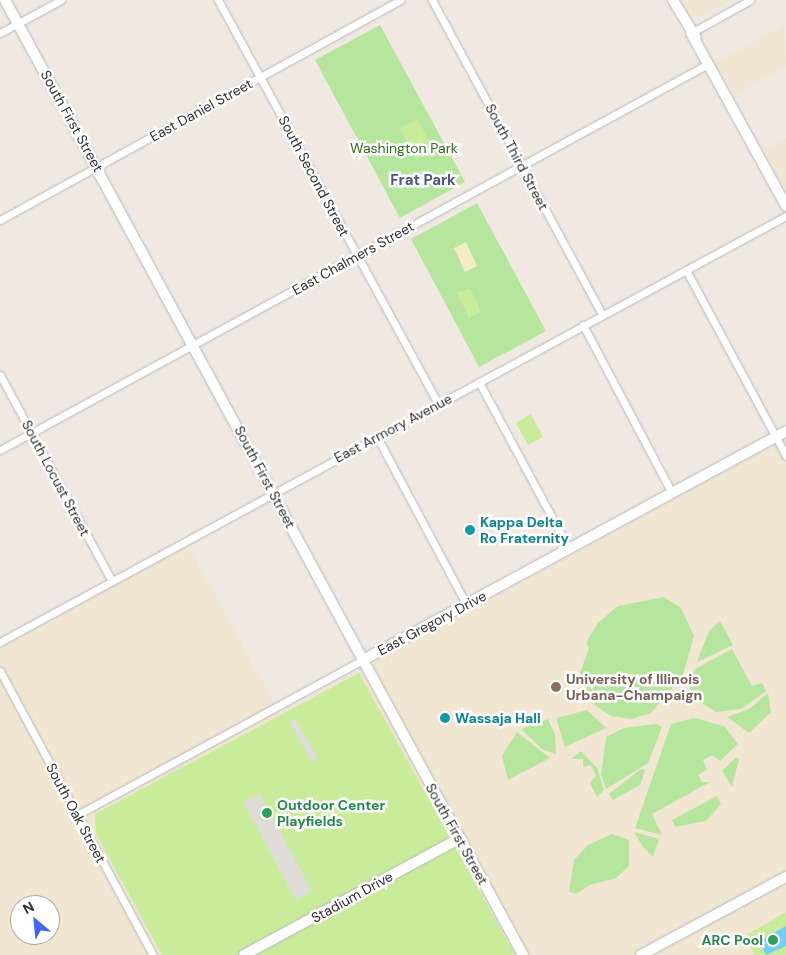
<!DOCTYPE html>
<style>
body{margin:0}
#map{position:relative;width:786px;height:955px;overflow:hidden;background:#efe9e1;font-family:"DM Sans",sans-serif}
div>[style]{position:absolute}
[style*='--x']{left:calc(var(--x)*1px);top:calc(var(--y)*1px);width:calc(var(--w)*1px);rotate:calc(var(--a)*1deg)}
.education>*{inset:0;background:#f0e6d1}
.green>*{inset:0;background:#b6e59e}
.sand>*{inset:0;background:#f3ecc5}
.pitch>*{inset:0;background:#c9ec9a}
.plaza>*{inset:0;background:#dfdcd8}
.water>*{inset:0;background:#75cff0}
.roads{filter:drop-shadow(0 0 1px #b4b7c1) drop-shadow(0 0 1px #b4b7c1)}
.street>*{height:7px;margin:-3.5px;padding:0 3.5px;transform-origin:3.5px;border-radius:3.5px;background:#fff}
.secondary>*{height:10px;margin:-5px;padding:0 5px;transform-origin:5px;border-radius:5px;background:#fff}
.dots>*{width:14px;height:14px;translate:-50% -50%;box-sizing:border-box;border:2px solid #fff;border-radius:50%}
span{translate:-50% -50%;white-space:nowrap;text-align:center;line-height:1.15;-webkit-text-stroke:5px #fff;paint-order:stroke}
.street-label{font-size:14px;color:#2e2e2e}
.park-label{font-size:14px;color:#2c6e1b}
.culture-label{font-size:14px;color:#0d838f;font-weight:700}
.left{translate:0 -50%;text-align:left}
.education-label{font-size:14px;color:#785e54;font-weight:700}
.leisure-label{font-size:14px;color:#27864d;font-weight:700}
.right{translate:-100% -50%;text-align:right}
.neighbourhood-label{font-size:15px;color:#4d5680;font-weight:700}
.north{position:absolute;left:10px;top:895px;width:50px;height:50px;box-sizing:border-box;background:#fff;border:1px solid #ababab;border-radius:50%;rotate:332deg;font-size:14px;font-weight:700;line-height:20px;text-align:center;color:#2e2e2e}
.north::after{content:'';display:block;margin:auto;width:18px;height:22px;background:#4264fb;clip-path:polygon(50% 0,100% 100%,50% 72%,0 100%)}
</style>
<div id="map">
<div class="education">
<div style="clip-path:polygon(682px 0,733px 0,700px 18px,690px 14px)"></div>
<div style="clip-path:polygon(784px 26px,786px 66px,734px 95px,716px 63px)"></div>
<div style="clip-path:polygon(786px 138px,786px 190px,764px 150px)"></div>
<div style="clip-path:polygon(evenodd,786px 439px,786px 955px,0 955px,0 648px,188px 545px,279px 713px,786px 439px,20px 905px,50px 905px,50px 935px,20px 935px,20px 905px)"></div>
</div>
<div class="green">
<div style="clip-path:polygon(380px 25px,465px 182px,400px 218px,315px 60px)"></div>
<div style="clip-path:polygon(477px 203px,546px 331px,479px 367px,411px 239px)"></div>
<div style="clip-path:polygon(664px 597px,681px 608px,694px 636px,683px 675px,651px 713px,631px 719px,611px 716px,595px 705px,584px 689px,580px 673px,589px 648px,586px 643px,598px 623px,618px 606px)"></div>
<div style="clip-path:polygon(720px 621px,733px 645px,697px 662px,709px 631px)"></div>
<div style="clip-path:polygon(732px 649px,752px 686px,762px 683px,766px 691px,741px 709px,716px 712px,695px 699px,688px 684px,695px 669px)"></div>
<div style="clip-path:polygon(768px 693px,771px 712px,749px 733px,727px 717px,749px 709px)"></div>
<div style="clip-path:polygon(587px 710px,606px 728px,565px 747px,556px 718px)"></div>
<div style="clip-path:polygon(694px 718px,724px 726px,738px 744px,720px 761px,712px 755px,703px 760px,707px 770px,698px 775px,702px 782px,710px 782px,652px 814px,662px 835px,635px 828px,671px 724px)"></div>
<div style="clip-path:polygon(548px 719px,555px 735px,556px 754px,542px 749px,521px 729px)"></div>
<div style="clip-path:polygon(656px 724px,662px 727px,648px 763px,606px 789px,601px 775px,606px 737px,624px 728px)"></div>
<div style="clip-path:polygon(517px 732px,550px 758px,508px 780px,502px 756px)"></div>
<div style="clip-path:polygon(581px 751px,597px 768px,604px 790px,597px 797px,590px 783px,596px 776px,591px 765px,583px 767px,583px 759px,571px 759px)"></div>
<div style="clip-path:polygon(736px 757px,739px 759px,732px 787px,722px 771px)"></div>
<div style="clip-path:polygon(641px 769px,645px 770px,640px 785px,613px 800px,609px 794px)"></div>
<div style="clip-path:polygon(717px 796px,721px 804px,706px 821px,675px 827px,672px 820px)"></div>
<div style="clip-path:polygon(634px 832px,659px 839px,653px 857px,643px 847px)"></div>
<div style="clip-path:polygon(612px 834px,629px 840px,629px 866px,616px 878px,590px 885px,576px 894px,569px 892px,574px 860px,588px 845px)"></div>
</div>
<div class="sand">
<div style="clip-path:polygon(466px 242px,477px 266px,465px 272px,454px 248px)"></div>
</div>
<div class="pitch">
<div style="clip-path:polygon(417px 119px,434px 149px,416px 159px,400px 129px)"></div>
<div style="clip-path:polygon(470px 288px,481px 312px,469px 318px,457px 293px)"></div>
<div style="clip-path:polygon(531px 414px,543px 437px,528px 445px,516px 423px)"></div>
<div style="clip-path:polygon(359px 673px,515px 955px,162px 955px,96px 834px,95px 814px)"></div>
<div style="clip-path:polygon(786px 912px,786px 955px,754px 955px,746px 935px)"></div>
</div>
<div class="plaza">
<div style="clip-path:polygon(295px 719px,318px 758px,311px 762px,290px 722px)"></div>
<div style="clip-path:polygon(260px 794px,312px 891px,296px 900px,243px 802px)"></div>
</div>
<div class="water">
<div style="clip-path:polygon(786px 926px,786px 946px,766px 955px,759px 941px)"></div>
</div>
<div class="roads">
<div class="street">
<div style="--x:218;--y:0;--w:460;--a:61.4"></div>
<div style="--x:432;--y:0;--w:358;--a:61.6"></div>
<div style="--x:0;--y:33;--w:69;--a:-28.4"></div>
<div style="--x:691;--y:33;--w:68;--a:-29.2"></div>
<div style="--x:0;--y:220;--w:457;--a:-28.8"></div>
<div style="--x:686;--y:270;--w:211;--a:61.7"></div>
<div style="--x:583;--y:325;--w:190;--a:62.1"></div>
<div style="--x:0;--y:375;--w:234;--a:61.5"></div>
<div style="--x:479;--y:382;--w:190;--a:61.7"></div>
<div style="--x:377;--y:437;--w:189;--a:61.9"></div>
<div style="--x:0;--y:450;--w:804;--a:-28.6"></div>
<div style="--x:0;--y:642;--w:894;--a:-28.46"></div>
<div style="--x:0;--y:671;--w:323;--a:61.7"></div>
<div style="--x:77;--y:815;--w:325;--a:-28.5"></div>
</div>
<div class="secondary">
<div style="--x:5;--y:0;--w:1086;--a:61.52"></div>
<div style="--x:673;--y:0;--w:44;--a:58.8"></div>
<div style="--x:691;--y:33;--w:197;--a:61.2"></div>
<div style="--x:363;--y:660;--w:481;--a:-28.4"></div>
<div style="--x:244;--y:955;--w:246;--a:-28.4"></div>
<div style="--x:641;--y:955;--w:165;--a:-28.3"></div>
</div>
</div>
<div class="dots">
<div style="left:470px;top:530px;background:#0f9aa8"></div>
<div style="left:556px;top:687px;background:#8d6e63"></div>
<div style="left:445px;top:718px;background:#0f9aa8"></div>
<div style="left:267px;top:813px;background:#2e9e5b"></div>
<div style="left:773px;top:940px;background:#2e9e5b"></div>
</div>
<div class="street-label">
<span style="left:201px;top:110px;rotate:-29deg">East Daniel Street</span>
<span style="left:72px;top:121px;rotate:61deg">South First Street</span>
<span style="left:517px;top:157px;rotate:62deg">South Third Street</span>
<span style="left:314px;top:176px;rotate:62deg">South Second Street</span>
<span style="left:353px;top:258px;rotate:-29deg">East Chalmers Street</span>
<span style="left:393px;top:428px;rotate:-28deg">East Armory Avenue</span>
<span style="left:265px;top:477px;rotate:62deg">South First Street</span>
<span style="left:56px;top:478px;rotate:62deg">South Locust Street</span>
<span style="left:432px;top:623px;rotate:-28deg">East Gregory Drive</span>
<span style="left:76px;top:813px;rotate:62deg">South Oak Street</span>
<span style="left:457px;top:834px;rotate:61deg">South First Street</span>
<span style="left:352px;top:897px;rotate:-29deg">Stadium Drive</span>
</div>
<div class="park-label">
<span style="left:404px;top:148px">Washington Park</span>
</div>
<div class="culture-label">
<span class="left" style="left:480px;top:530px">Kappa Delta<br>Ro Fraternity</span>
<span class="left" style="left:455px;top:718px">Wassaja Hall</span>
</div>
<div class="education-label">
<span class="left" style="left:566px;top:687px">University of Illinois<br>Urbana-Champaign</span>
</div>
<div class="leisure-label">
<span class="left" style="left:277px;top:813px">Outdoor Center<br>Playfields</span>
<span class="right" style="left:763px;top:940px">ARC Pool</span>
</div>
<div class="neighbourhood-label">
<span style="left:423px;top:181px">Frat Park</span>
</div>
<div class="north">N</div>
</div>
